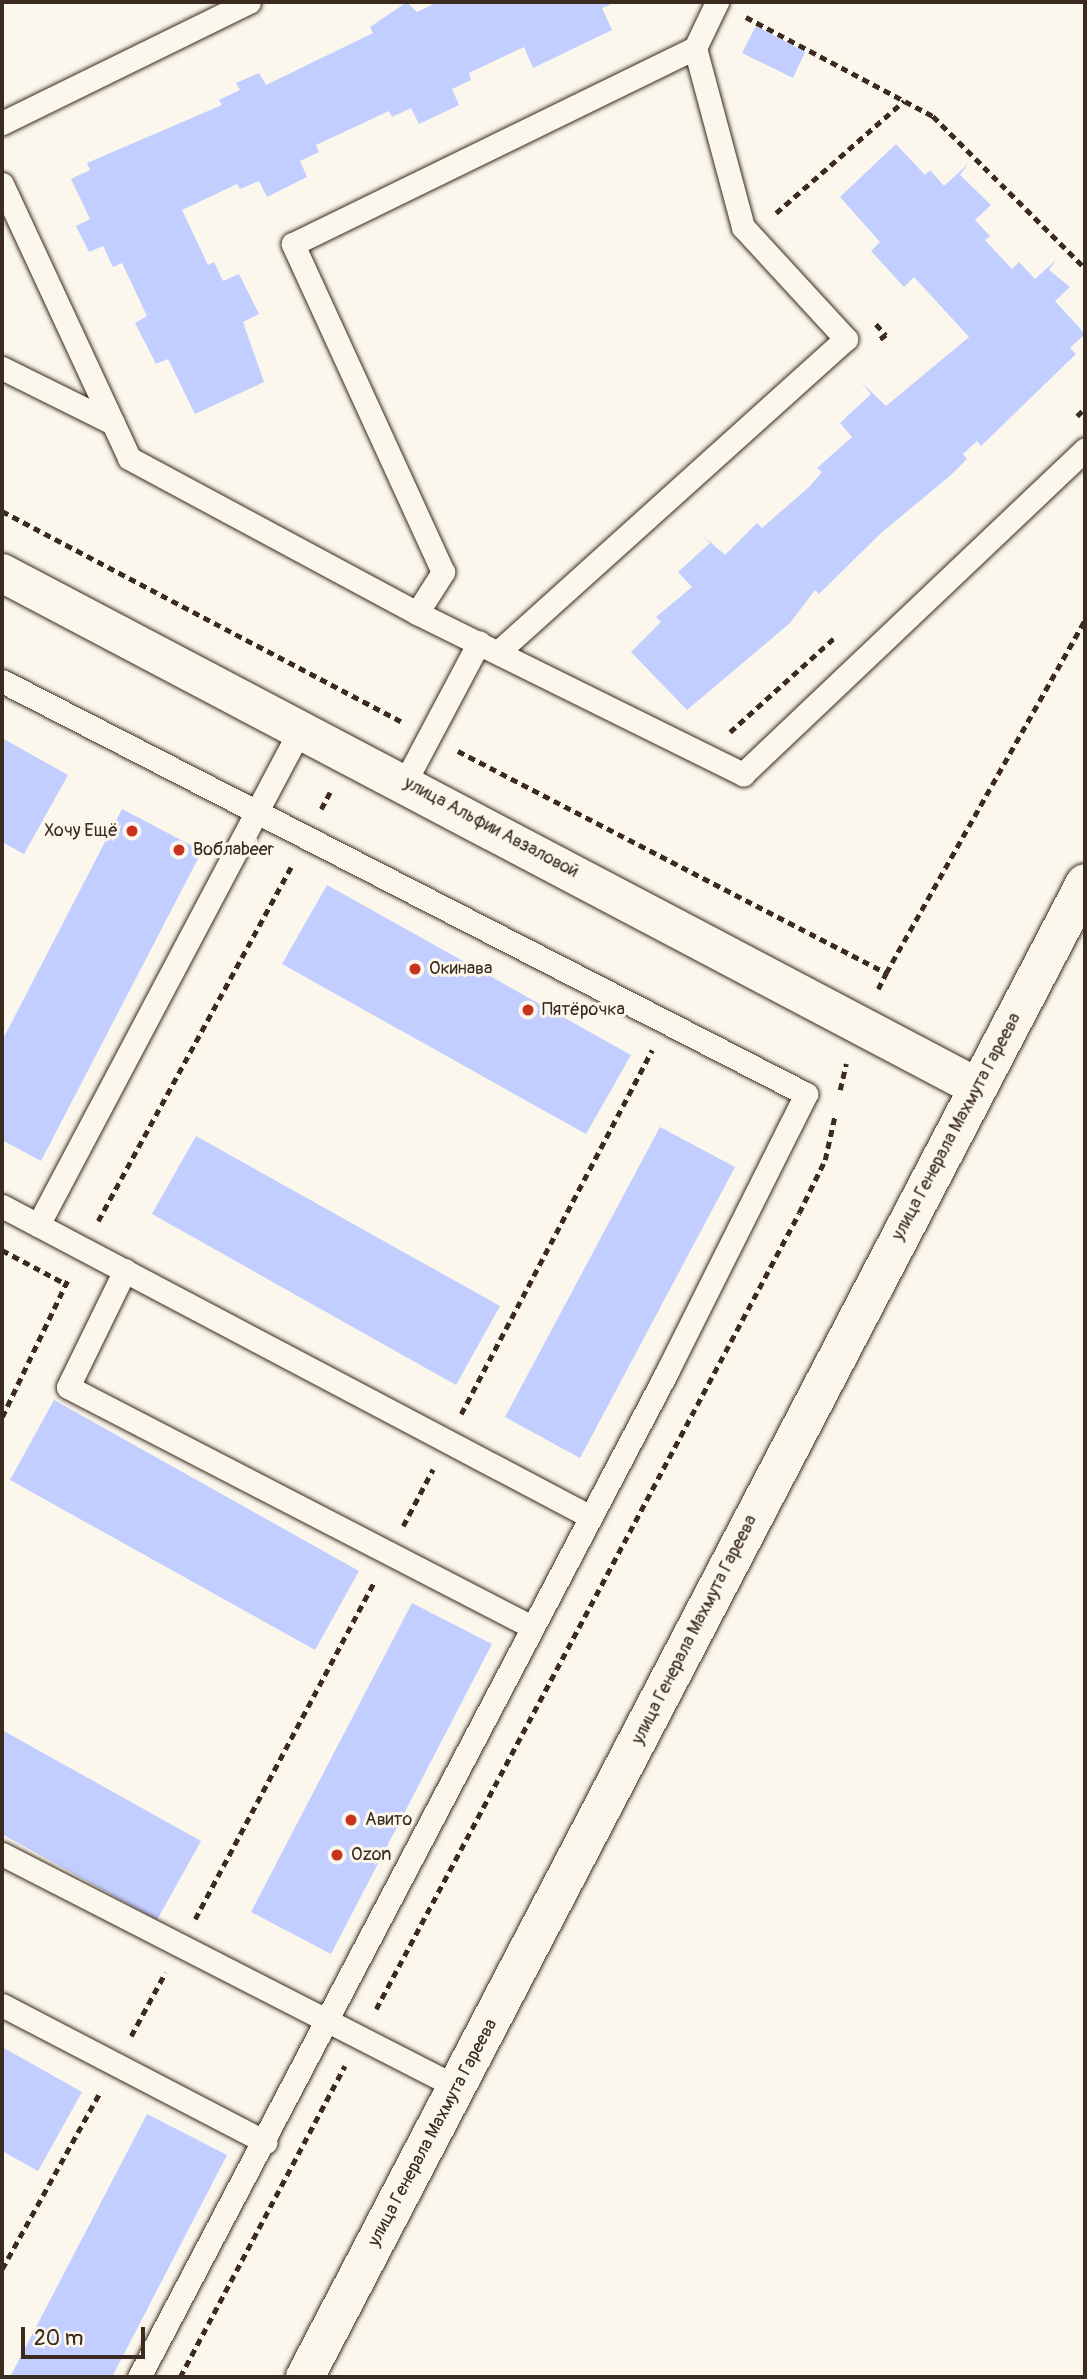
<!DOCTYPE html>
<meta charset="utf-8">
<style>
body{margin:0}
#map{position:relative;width:1087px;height:2379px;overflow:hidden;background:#fbf7ec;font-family:Pangolin,sans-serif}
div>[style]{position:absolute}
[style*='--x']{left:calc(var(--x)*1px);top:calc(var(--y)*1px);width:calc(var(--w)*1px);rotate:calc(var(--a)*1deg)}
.building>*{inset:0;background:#c2ceff}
.path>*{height:4.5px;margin-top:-2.25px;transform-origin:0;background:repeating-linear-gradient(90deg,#3b2a1e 0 7px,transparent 0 12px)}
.roads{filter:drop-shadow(0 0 2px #3b2a1e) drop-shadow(0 0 2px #3b2a1e)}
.lane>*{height:23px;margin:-11.5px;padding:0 11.5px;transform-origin:11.5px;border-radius:11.5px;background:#fbf7ec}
.street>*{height:38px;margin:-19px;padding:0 19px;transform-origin:19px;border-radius:19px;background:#fbf7ec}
.dots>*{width:19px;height:19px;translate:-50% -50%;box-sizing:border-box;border:4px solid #fbf7ec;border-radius:50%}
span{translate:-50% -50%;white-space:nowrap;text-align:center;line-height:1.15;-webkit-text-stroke:6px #fbf7ec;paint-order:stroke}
.street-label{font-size:18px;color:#3b2a1e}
.poi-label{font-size:18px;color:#3b2a1e}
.right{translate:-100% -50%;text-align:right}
.left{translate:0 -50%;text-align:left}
.frame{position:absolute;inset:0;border:4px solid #3b2a1e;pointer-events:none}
.scale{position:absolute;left:21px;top:2327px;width:124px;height:32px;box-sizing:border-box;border:4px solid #3b2a1e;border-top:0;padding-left:9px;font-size:21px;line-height:24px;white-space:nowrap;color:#3b2a1e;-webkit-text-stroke:5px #fbf7ec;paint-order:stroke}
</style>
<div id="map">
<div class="building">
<div style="clip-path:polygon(407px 2px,417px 12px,438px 2px,616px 2px,602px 8px,612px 30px,533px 68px,524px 47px,469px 73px,471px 80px,452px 89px,459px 105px,419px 124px,411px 108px,392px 117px,389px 111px,316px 145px,319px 152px,300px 161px,307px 177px,267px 197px,259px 181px,240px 189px,237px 184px,182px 210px,208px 265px,214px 262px,223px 281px,239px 274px,259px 314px,243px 322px,264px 382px,195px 414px,168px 359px,156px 364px,135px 323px,147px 316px,122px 263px,113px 267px,103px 246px,89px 252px,76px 226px,90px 219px,71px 179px,90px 170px,87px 163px,222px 105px,219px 100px,240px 90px,236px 83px,259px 73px,266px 85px,373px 33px,370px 27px)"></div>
<div style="clip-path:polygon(756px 26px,805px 52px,793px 78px,742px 53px)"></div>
<div style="clip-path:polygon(896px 144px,925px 175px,930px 170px,944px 186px,968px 164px,960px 175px,991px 205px,975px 220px,990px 236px,985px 240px,1012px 269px,1019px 262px,1035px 279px,1056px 260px,1049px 270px,1070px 287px,1055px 301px,1085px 334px,1070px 348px,1076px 354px,981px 446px,977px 441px,963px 454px,967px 459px,951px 475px,881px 533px,819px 594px,815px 590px,790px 623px,687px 710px,631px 652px,661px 622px,656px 617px,692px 587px,678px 572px,710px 543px,701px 534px,725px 555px,757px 523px,762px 528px,809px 487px,822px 472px,817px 468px,852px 437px,840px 423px,871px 394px,860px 381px,886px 406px,969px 337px,914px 277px,904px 287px,871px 251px,880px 242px,840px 197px)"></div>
<div style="clip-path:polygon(2px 738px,68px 775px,24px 854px,2px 842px)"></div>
<div style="clip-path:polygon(122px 809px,202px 851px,41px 1161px,2px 1140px,2px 1041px)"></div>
<div style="clip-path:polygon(327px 885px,631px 1055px,586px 1134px,282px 964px)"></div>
<div style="clip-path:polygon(660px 1127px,735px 1167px,580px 1458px,505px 1417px)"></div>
<div style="clip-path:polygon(196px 1136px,500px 1306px,456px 1385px,152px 1214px)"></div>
<div style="clip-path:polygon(54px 1400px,359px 1571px,315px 1650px,10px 1480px)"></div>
<div style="clip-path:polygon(412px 1603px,492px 1644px,331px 1954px,251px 1912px)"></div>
<div style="clip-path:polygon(2px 1730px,201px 1841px,157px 1920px,2px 1834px)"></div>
<div style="clip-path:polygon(2px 2047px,82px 2092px,38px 2171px,2px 2151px)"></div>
<div style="clip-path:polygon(147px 2114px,227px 2155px,112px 2377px,10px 2377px)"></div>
</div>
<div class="path">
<div style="--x:746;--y:17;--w:212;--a:27.9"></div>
<div style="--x:933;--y:116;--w:215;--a:45"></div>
<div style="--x:776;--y:213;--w:170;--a:-41.2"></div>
<div style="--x:876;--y:324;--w:15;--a:48"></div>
<div style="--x:886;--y:335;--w:11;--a:142"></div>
<div style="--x:1077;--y:416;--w:11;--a:-45"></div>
<div style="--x:2;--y:511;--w:451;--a:27.8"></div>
<div style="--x:730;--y:732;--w:142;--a:-42.1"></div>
<div style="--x:458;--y:751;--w:482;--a:27.4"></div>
<div style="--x:886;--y:973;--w:405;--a:-60.6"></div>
<div style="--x:321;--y:809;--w:19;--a:-62"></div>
<div style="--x:878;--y:989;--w:18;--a:-63"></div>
<div style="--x:840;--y:1090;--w:27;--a:-77"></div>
<div style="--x:98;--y:1221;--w:403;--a:-61.4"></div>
<div style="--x:2;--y:1250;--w:72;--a:28"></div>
<div style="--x:461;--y:1414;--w:411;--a:-62.3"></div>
<div style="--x:2;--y:1417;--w:153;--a:-64.4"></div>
<div style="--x:403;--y:1526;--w:64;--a:-62.2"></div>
<div style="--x:195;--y:1919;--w:383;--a:-62"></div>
<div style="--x:376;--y:2009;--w:901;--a:-62.01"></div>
<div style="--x:799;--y:1213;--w:59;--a:-63.9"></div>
<div style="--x:825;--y:1160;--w:46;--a:-77.5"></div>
<div style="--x:131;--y:2036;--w:72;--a:-61.6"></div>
<div style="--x:2;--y:2269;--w:202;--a:-61"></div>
<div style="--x:180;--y:2377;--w:352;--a:-62.1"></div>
</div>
<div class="roads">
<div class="lane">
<div style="--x:2;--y:123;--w:275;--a:-26.1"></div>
<div style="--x:2;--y:184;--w:302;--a:65.1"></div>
<div style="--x:129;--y:458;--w:327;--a:28.3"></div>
<div style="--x:417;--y:613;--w:364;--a:26.3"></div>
<div style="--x:743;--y:774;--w:472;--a:-43.5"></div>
<div style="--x:2;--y:368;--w:124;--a:26.4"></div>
<div style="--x:417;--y:613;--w:49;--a:-57.6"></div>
<div style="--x:443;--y:572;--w:361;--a:-114.6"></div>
<div style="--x:293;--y:244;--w:447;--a:-26"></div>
<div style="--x:695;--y:48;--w:51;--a:-64.4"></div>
<div style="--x:498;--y:652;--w:468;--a:-42"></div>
<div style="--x:846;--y:339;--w:152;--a:-132.6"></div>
<div style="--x:743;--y:227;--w:185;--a:-105"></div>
<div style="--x:2;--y:681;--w:904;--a:27.19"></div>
<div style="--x:806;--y:1094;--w:309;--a:116.6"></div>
<div style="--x:668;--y:1370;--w:1137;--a:117.71"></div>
<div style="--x:405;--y:782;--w:158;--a:-62.1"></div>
<div style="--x:2;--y:1206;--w:664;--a:27.84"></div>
<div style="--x:38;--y:1225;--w:560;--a:-62.11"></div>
<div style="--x:125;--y:1270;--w:130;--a:116"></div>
<div style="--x:68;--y:1387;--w:520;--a:27.35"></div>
<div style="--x:2;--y:1854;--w:511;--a:27.12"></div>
<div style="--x:2;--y:2005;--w:297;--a:27.5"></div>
</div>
<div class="street">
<div style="--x:2;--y:573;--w:1102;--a:27.8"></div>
<div style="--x:305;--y:2377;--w:1685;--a:-62.43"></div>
</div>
</div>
<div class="dots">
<div style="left:132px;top:831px;background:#c8321e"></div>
<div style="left:179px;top:850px;background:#c8321e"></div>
<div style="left:415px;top:969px;background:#c8321e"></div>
<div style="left:528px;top:1010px;background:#c8321e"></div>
<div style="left:351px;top:1820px;background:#c8321e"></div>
<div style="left:337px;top:1855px;background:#c8321e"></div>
</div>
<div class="street-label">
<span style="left:491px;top:828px;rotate:28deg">улица Альфии Авзаловой</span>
<span style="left:957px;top:1127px;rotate:-62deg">улица Генерала Махмута Гареева</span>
<span style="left:695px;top:1630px;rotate:-63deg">улица Генерала Махмута Гареева</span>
<span style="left:433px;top:2133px;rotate:-62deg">улица Генерала Махмута Гареева</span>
</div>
<div class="poi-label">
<span class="right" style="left:118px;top:831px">Хочу Ещё</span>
<span class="left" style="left:193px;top:850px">Воблаbeer</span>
<span class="left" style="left:429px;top:969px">Окинава</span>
<span class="left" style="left:542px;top:1010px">Пятёрочка</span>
<span class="left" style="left:365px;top:1820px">Авито</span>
<span class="left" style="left:351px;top:1855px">Ozon</span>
</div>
<div class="frame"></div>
<div class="scale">20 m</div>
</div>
